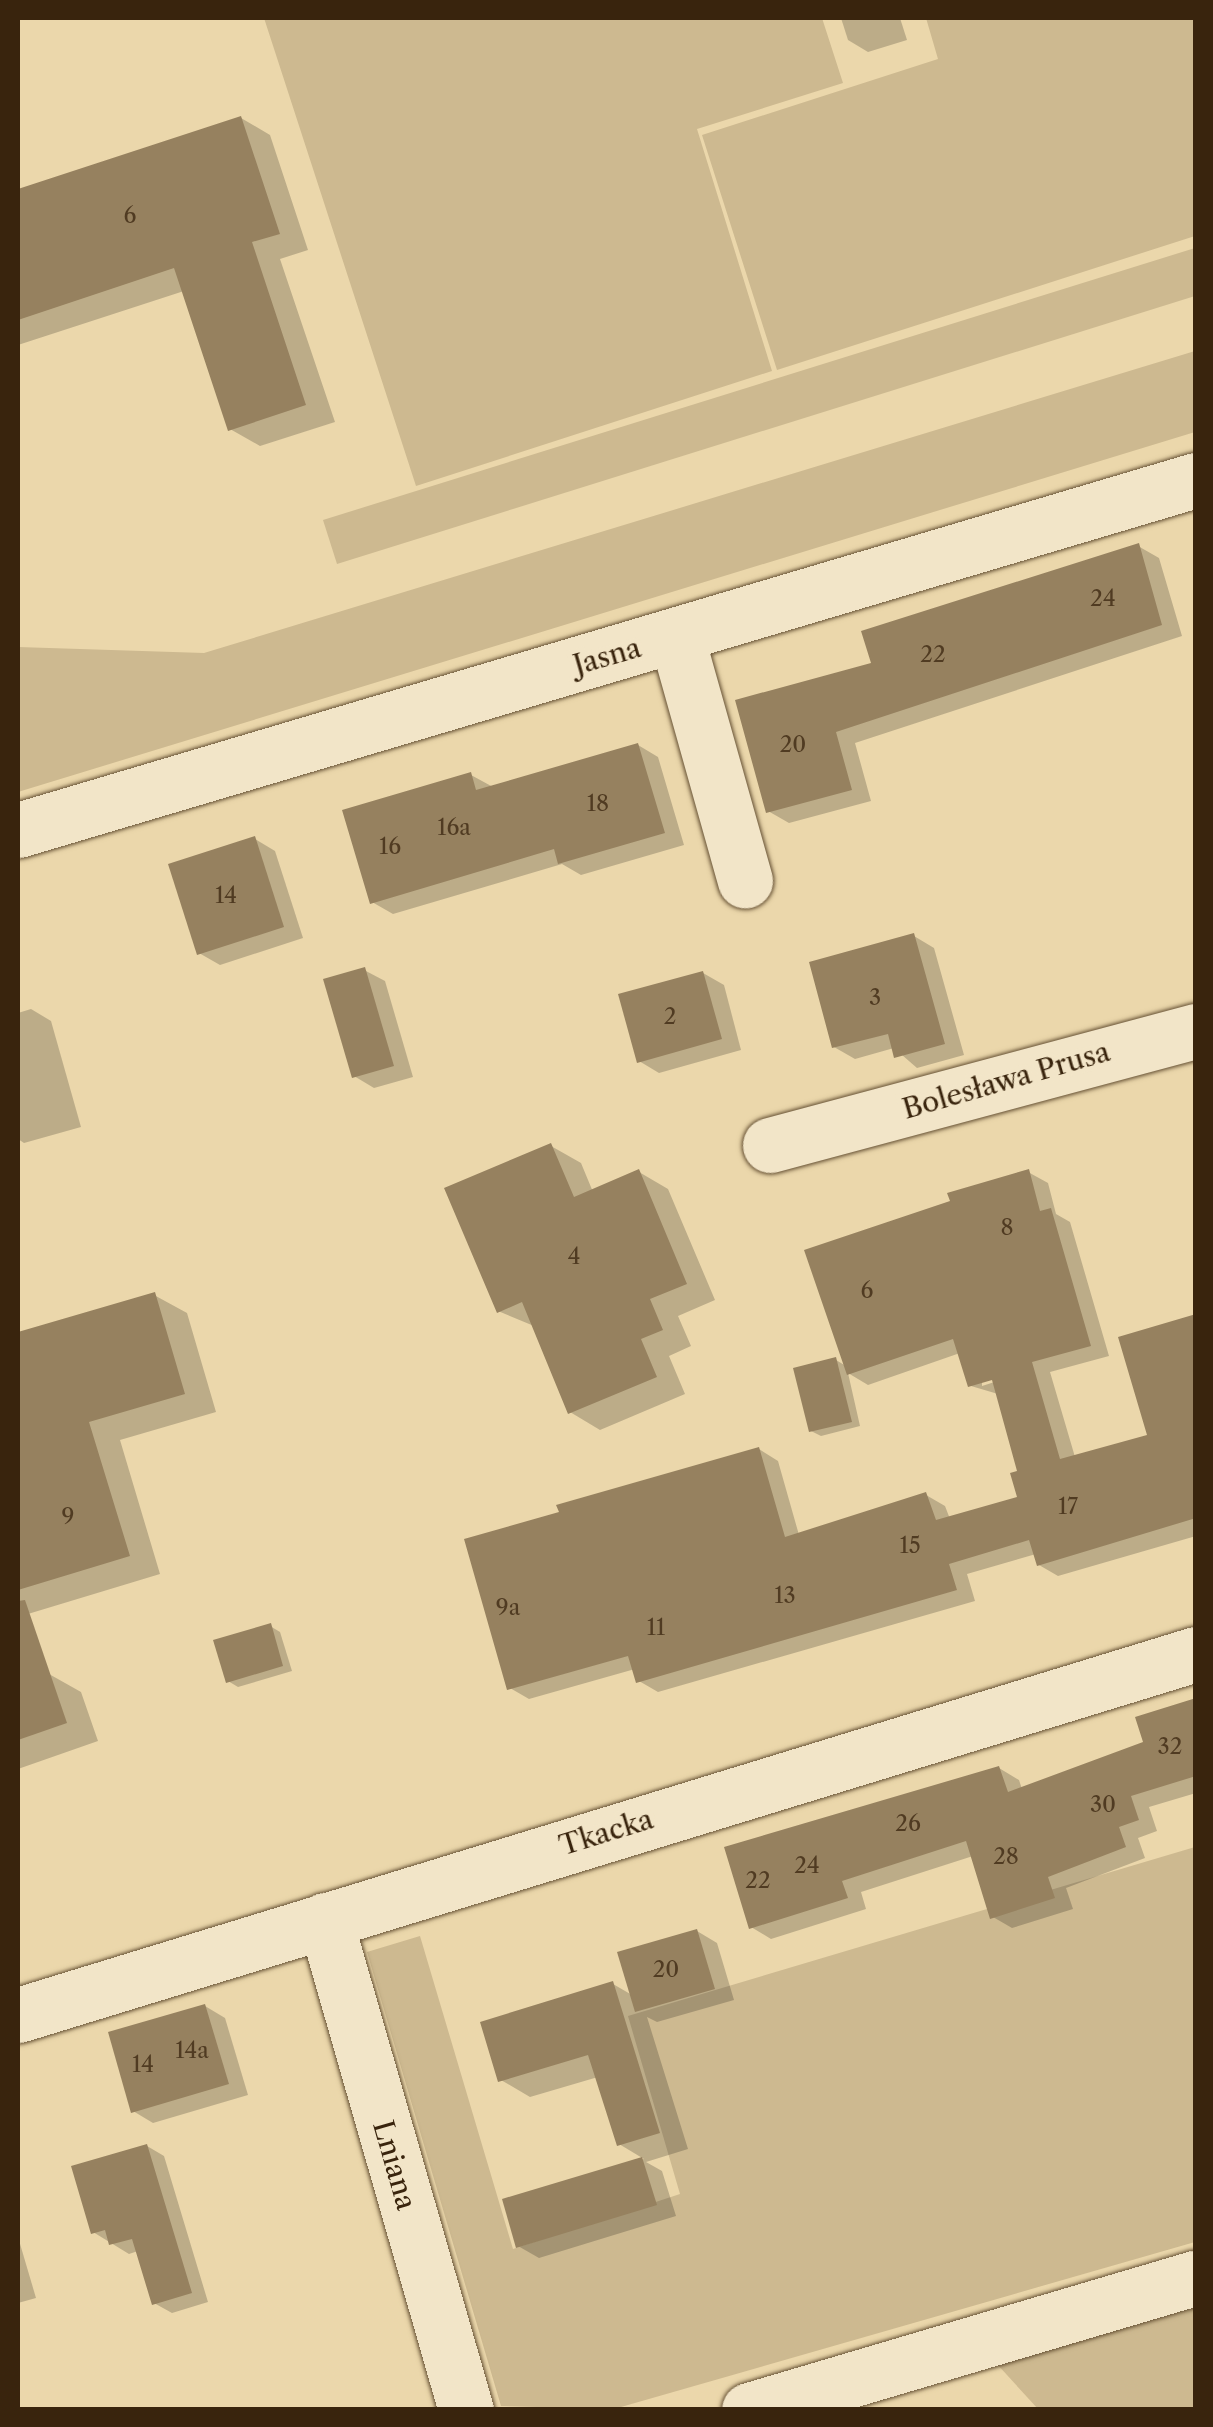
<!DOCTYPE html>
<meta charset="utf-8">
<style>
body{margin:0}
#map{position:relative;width:1213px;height:2427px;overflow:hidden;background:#ebd7ab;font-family:"Libre Caslon Text",serif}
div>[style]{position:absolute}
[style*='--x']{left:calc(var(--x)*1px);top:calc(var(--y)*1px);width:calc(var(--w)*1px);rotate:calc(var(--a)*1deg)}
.green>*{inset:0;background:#cdb990}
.shadow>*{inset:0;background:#0003}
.building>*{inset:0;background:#96815f}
.roads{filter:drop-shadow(0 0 2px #665134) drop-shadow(0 0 2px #665134)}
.minor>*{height:55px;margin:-27.5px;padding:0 27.5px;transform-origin:27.5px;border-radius:27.5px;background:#f2e5c8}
span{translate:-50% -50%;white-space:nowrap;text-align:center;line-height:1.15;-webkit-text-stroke:10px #f2e5c8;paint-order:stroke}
.number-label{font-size:22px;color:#503b22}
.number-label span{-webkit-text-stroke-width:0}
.street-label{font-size:28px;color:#39240d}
.frame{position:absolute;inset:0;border:20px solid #39240d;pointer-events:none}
</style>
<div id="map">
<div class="green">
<div style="clip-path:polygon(264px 18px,822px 18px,843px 83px,697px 129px,772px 371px,416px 486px)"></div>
<div style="clip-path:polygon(926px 18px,1195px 18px,1195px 236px,777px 370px,702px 135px,938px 59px)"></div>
<div style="clip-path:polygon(1195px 248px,1195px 296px,337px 564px,323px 520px)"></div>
<div style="clip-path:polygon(1195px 351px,1195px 432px,18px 792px,18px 647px,204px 653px)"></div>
<div style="clip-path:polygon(1195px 1847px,1195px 2242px,614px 2409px,501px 2406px,367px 1952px,420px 1936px,513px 2249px,680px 2194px,628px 2016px)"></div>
<div style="clip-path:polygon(1195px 2303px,1195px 2409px,1038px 2409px,996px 2363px)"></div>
</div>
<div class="shadow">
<div style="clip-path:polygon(841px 18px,900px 18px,907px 40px,868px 52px,848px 40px)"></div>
<div style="clip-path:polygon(241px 118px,270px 135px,308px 250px,280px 259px,335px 422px,260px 446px,230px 429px,184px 291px,18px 345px,18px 192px)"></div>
<div style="clip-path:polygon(1138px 546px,1159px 558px,1182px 636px,855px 743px,871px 801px,789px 823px,768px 811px,875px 665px)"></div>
<div style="clip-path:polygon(638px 745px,658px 757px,684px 845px,581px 875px,562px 864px,393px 914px,372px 902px,471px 775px,493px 787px)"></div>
<div style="clip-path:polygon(255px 839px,275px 851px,303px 938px,220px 965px,199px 953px)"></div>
<div style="clip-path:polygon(914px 936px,934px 948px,964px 1055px,917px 1068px,894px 1048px,855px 1059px,834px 1047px)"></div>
<div style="clip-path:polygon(364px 970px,385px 981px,413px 1077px,374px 1088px,354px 1076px)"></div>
<div style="clip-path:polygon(703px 973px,724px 985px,741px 1050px,659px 1073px,639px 1061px)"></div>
<div style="clip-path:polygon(31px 1009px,51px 1021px,81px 1127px,24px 1143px,18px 1139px,18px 1013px)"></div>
<div style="clip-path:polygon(551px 1146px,581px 1163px,593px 1192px,639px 1172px,668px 1189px,715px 1300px,678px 1316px,691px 1346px,669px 1356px,685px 1394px,600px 1430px,570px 1412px,534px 1326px,498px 1311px)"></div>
<div style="clip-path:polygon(evenodd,1028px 1172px,1048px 1183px,1056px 1214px,1070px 1222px,1109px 1356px,1050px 1372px,1075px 1457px,1150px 1436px,1196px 1319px,1196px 1536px,1058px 1576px,1039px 1565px,1036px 1554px,967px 1574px,975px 1601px,658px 1692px,639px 1681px,635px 1669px,529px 1699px,510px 1688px,759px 1449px,778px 1461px,799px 1535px,926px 1495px,945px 1506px,950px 1519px,1020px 1498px,1020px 1473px,998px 1394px,971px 1386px,960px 1353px,868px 1385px,848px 1373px,860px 1426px,821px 1436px,811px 1431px,836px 1360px,846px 1366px,953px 1203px,1028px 1172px,1004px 1379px,982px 1386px,982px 1380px,1004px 1379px)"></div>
<div style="clip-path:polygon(154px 1295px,187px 1313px,216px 1412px,120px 1440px,160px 1574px,18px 1617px,18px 1386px,46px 1377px)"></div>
<div style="clip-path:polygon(270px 1626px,280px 1632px,292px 1671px,238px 1687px,228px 1681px)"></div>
<div style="clip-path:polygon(18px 1633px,32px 1679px,49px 1674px,81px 1692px,98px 1741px,18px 1769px)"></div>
<div style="clip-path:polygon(1196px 1703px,1196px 1793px,1149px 1807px,1157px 1831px,1138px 1838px,1145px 1858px,1066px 1888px,1073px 1909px,1012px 1928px,993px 1917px,973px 1856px,861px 1892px,866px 1909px,771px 1939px,751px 1927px,999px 1768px,1019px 1780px,1022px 1789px,1146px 1744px)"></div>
<div style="clip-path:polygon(697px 1931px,717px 1943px,734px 2000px,657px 2022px,647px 2017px,688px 2149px,646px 2162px,662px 2171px,676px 2216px,539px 2258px,518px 2246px,505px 2201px,644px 2159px,619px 2144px,598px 2077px,530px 2097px,501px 2080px,613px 1984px,632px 1995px)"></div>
<div style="clip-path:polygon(205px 2006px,225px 2018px,248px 2095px,153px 2123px,133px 2111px)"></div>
<div style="clip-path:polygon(147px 2146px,164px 2156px,208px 2302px,172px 2313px,154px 2303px,138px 2251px,129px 2254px,93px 2232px)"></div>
<div style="clip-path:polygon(18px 2237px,36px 2298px,18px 2303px)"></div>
</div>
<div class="building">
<div style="clip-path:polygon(241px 116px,280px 234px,252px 242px,306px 405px,228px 431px,174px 268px,18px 320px,18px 189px)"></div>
<div style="clip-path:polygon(1139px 543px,1162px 625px,836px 732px,852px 790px,766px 813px,735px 700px,871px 663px,861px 631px)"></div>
<div style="clip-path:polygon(638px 743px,665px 833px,558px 864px,554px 849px,370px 904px,342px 810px,471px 772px,476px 790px)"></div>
<div style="clip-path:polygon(255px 836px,284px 927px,197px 955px,168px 864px)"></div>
<div style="clip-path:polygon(914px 933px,945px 1044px,894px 1058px,888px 1034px,832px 1048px,809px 962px)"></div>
<div style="clip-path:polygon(365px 967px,394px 1066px,352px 1078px,323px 979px)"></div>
<div style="clip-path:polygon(703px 971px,722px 1039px,637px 1063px,618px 994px)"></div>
<div style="clip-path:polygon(551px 1143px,574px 1197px,639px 1169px,687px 1284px,650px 1299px,663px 1330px,641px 1339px,657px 1377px,568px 1414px,522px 1302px,497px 1313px,444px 1188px)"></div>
<div style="clip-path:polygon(1029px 1169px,1040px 1211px,1051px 1208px,1091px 1346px,1032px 1362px,1060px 1459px,1147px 1435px,1118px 1337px,1196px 1314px,1196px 1518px,1037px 1566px,1029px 1540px,949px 1564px,957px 1590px,636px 1683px,628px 1656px,507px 1690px,464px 1539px,559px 1512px,556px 1505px,759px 1447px,785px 1537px,926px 1492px,936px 1520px,1017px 1497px,1010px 1473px,1017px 1471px,992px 1380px,968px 1387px,953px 1339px,847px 1375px,804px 1250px,950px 1201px,947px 1193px)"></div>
<div style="clip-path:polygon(155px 1292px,185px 1394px,89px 1422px,130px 1556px,18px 1590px,18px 1332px)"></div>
<div style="clip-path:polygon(836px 1357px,852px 1422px,809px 1432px,793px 1368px)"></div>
<div style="clip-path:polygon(25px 1600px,67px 1723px,18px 1740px,18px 1601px)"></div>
<div style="clip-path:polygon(271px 1623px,283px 1666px,226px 1683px,213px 1640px)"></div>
<div style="clip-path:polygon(1196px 1698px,1196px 1776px,1131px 1796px,1139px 1820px,1119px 1827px,1126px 1847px,1048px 1877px,1055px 1898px,990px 1919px,966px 1841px,842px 1881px,848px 1898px,749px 1929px,724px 1847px,999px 1766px,1008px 1792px,1143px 1742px,1135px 1717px)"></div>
<div style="clip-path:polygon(697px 1929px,715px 1989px,635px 2012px,617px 1952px)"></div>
<div style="clip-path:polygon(613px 1981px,660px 2133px,617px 2146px,588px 2055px,498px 2082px,480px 2022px)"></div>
<div style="clip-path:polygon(205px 2004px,229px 2084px,131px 2113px,108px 2032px)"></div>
<div style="clip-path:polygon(147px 2144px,192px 2293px,152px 2305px,132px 2239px,109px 2245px,105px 2230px,91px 2234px,71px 2166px)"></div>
<div style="clip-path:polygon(642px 2157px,657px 2205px,516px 2248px,502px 2199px)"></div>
</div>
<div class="roads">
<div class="minor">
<div style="--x:676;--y:635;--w:255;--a:74.3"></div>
<div style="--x:18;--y:830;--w:1229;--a:-16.55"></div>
<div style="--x:770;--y:1145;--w:441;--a:-15"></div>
<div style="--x:325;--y:1920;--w:510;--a:73.95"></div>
<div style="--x:18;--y:2015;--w:1232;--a:-17.04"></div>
<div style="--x:749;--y:2410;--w:466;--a:-16.5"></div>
</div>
</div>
<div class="number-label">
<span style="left:130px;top:216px">6</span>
<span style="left:1103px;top:599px">24</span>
<span style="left:933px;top:655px">22</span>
<span style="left:793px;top:745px">20</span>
<span style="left:598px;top:804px">18</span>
<span style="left:454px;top:828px">16a</span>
<span style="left:390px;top:847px">16</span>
<span style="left:226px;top:896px">14</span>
<span style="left:875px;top:998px">3</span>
<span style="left:670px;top:1017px">2</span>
<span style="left:1007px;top:1228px">8</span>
<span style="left:574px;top:1257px">4</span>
<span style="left:867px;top:1291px">6</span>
<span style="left:1068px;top:1507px">17</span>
<span style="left:68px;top:1517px">9</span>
<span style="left:910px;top:1546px">15</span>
<span style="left:785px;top:1596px">13</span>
<span style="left:508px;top:1608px">9a</span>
<span style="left:656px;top:1628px">11</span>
<span style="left:1170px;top:1747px">32</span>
<span style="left:1103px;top:1805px">30</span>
<span style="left:908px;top:1824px">26</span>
<span style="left:1006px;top:1857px">28</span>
<span style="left:807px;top:1866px">24</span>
<span style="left:758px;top:1881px">22</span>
<span style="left:666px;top:1970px">20</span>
<span style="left:192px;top:2051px">14a</span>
<span style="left:143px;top:2065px">14</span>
</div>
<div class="street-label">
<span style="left:607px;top:656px;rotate:-16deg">Jasna</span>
<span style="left:1006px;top:1080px;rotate:-16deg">Bolesława Prusa</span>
<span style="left:606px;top:1832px;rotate:-17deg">Tkacka</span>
<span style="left:395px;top:2165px;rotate:74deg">Lniana</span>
</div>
<div class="frame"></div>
</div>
